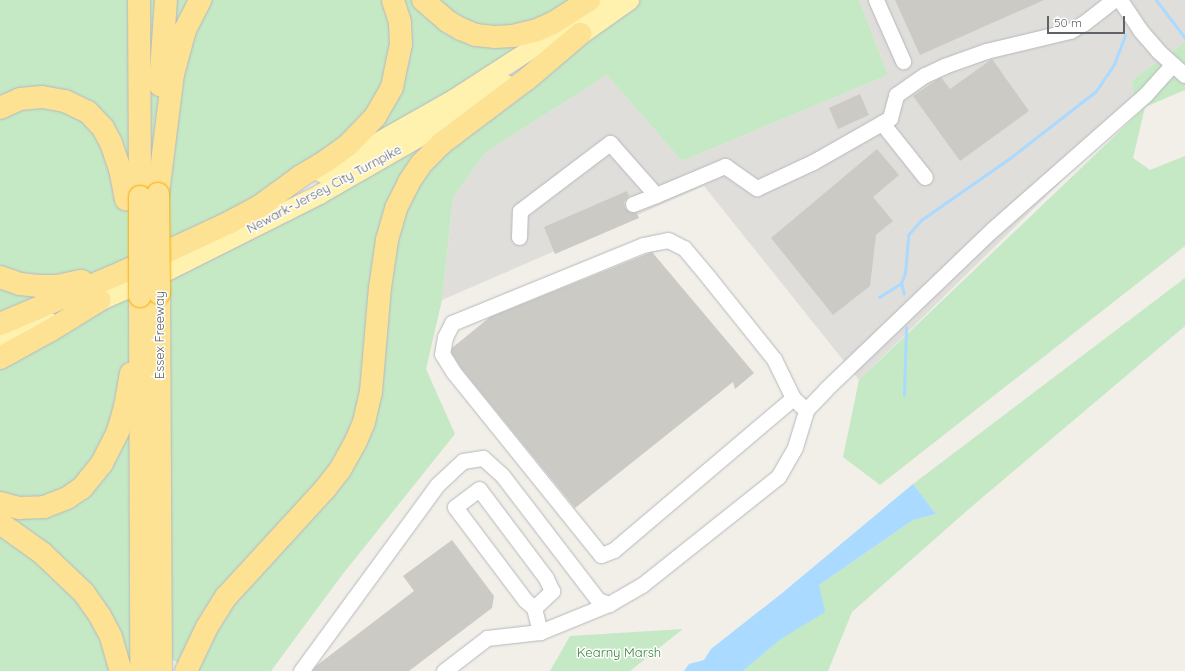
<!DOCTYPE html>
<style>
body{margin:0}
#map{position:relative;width:1185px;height:671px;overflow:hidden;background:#f1efe8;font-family:Quicksand,sans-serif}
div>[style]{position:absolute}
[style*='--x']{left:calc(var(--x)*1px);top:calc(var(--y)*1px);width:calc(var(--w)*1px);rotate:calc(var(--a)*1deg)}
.industrial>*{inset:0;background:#e0deda}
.green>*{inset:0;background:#c5e8c5}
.water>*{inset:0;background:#aadaff}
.stream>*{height:3px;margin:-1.5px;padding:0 1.5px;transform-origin:1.5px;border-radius:1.5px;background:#aadaff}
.building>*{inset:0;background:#cccac5}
.roads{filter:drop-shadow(0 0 1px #b5b8bc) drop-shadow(0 0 1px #b5b8bc)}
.minor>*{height:15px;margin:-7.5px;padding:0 7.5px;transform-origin:7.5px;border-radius:7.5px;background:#fff}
.major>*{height:19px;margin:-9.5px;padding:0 9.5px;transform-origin:9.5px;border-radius:9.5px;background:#fff2af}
.highway>*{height:22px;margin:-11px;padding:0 11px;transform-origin:11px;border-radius:11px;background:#fde293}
.bridges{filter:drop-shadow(0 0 1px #f9ab00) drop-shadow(0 0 1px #f9ab00)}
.highway-bridge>*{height:22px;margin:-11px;padding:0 11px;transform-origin:11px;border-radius:11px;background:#fde293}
span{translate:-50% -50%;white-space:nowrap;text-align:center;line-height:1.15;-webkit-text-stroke:3px #fff;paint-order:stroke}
.street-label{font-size:13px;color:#5f6368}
.park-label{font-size:13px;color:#348238}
.scale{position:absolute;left:1047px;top:16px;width:78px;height:18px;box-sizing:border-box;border:2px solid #5f6368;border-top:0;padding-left:5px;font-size:12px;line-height:14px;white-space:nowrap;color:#5f6368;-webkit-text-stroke:3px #fff;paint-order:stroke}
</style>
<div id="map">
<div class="industrial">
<div style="clip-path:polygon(859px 0,1185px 0,1185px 42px,1132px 80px,1135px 109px,859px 380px,704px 186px,442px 300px,453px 197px,486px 152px,607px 75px,682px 161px,888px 75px)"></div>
</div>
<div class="green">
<div style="clip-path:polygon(0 0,606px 0,397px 132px,0 324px)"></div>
<div style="clip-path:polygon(629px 0,859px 0,888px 75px,682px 161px,607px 75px,486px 152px,453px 197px,442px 300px,426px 369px,455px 434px,342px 575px,271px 671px,186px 671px,187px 669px,161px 652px,135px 671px,0 671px,0 342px,422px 135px)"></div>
<div style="clip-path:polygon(1185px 42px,1185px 90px,1145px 107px,1133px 158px,1150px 170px,1185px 156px,1185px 246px,880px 485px,843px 457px,859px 380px,1144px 108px,1135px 109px,1132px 80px)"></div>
<div style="clip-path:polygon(1185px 278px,1185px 326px,970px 508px,852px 612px,828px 671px,743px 671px,781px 639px,819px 585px,913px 520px,936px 514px,913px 484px)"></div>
<div style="clip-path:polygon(683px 629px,630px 671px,550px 671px,570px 636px)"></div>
</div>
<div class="water">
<div style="clip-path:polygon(913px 484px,936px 514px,913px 520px,819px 585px,825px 612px,781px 639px,743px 671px,684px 671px,689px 664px,704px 660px,711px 649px,781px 594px)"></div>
</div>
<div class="stream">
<div style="--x:1156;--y:0;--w:48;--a:52.7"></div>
<div style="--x:901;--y:283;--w:11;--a:75"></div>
<div style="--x:879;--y:297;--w:26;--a:-32"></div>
<div style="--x:901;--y:283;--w:11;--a:-68"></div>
<div style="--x:905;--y:273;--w:38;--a:-85"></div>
<div style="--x:908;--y:235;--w:20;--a:-49"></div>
<div style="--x:921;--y:220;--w:108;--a:-34.9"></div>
<div style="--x:1010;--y:158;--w:109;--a:-37.9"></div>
<div style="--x:1096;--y:91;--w:32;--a:-56"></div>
<div style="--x:1114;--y:64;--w:31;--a:-69"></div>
<div style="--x:904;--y:395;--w:68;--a:-88.3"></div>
</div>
<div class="building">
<div style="clip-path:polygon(895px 0,1044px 0,920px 55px)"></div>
<div style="clip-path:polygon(992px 59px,1029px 111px,960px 161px,913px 96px,941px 77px,950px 89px)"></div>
<div style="clip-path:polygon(860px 94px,869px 115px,838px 129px,829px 108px)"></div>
<div style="clip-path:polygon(877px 149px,899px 175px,873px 197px,893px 221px,876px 235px,870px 286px,833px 315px,771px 238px)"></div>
<div style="clip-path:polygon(627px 191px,629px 196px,624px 202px,625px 208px,631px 213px,636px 212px,639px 218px,555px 254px,544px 227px)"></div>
<div style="clip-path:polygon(652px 252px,754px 373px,735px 389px,733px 382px,575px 508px,461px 368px,451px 352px,452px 348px,490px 317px)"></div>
<div style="clip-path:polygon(452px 540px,494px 596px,492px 608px,409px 671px,312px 671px,316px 666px,414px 591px,403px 576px)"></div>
</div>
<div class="roads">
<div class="minor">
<div style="--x:876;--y:0;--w:67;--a:66.1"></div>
<div style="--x:1120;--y:0;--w:36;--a:56"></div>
<div style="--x:1140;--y:30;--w:28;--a:49"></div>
<div style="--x:1158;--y:51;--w:36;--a:42"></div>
<div style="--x:882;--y:123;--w:69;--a:51.5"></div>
<div style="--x:633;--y:204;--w:25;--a:-21"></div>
<div style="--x:519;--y:237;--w:26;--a:-88"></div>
<div style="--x:520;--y:211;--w:113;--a:-37.1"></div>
<div style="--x:610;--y:143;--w:69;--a:48.5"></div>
<div style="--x:656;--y:195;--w:75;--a:-22.8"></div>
<div style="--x:725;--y:166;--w:39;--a:35"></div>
<div style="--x:757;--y:188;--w:62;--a:-24.9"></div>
<div style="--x:813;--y:162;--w:89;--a:-29.7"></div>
<div style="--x:890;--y:118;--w:24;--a:-75"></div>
<div style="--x:896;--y:95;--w:35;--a:-35"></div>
<div style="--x:925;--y:75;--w:21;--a:-25"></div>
<div style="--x:944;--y:66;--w:45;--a:-19.7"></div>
<div style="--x:986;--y:51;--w:86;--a:-13.4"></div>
<div style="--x:1070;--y:31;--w:16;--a:-30"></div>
<div style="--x:1084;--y:23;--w:37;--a:-38"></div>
<div style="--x:793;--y:398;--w:235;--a:139.7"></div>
<div style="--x:614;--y:550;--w:14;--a:159"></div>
<div style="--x:601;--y:555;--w:234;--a:-128.9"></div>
<div style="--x:454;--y:373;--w:22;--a:-122"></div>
<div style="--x:442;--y:354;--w:17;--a:-80"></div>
<div style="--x:445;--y:337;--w:16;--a:-63"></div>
<div style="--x:452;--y:323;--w:206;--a:-22.2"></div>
<div style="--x:643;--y:245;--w:25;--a:-11"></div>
<div style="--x:668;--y:240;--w:18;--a:27"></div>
<div style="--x:684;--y:248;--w:39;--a:50"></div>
<div style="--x:709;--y:278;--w:104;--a:51.3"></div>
<div style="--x:774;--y:359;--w:43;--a:64"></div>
<div style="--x:793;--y:398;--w:18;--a:43"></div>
<div style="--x:534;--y:608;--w:25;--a:-43"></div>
<div style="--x:552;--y:591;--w:14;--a:-115"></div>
<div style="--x:546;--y:578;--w:111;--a:-127"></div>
<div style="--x:479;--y:489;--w:30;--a:143"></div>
<div style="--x:455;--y:507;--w:116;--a:53"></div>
<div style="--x:525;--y:600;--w:12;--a:42"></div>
<div style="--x:534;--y:608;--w:25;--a:76"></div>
<div style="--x:301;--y:671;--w:230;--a:-53.8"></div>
<div style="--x:437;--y:485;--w:35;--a:-43"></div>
<div style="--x:463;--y:461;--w:20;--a:-9"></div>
<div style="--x:483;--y:458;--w:25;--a:42"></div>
<div style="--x:502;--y:475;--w:158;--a:52.5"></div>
<div style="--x:598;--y:600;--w:12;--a:20"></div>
<div style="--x:444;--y:671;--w:54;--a:-37.5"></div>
<div style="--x:487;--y:638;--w:53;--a:-6.5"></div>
<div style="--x:540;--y:632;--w:74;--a:-22.1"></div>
<div style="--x:609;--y:604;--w:38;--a:-30"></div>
<div style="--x:642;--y:585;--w:174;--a:-38.5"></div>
<div style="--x:778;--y:477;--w:34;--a:-60"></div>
<div style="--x:795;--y:447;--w:39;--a:-73"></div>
<div style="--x:806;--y:410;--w:29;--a:-46"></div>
<div style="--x:826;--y:389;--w:231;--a:-43.8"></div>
<div style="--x:993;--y:229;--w:204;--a:-41.4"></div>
<div style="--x:1146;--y:94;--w:39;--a:-48"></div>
</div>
<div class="major">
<div style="--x:568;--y:43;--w:75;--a:-35.2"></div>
<div style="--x:322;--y:173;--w:150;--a:-29.5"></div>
<div style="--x:453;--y:99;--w:182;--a:-32.9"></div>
<div style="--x:87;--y:306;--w:82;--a:-23.7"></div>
<div style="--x:162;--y:273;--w:176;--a:-26.7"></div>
<div style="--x:319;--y:194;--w:119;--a:-29.8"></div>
<div style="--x:422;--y:135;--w:98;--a:-31.3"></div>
<div style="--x:0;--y:342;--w:53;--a:-22.2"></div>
</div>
<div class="highway">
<div style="--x:139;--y:0;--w:197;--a:89.7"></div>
<div style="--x:423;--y:0;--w:32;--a:41"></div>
<div style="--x:447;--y:21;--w:16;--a:30"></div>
<div style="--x:461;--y:29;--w:16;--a:22"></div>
<div style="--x:476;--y:35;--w:18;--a:6"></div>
<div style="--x:494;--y:37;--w:19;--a:-3"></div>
<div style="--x:513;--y:36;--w:25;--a:-14"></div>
<div style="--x:537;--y:30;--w:17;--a:-24"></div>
<div style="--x:553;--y:23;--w:43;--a:-32.6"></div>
<div style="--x:160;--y:85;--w:85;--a:-86"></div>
<div style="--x:0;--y:108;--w:22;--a:-24"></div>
<div style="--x:20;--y:99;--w:22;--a:-5"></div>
<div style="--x:42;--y:97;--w:23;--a:10"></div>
<div style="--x:65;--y:101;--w:25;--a:26"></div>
<div style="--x:88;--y:112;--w:22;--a:47"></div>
<div style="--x:103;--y:128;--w:17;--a:62"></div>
<div style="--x:111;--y:143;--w:28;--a:71"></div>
<div style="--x:120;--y:169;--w:31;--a:79"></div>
<div style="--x:158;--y:194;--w:121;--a:-82.9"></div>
<div style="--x:173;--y:74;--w:46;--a:-74.7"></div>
<div style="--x:185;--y:30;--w:34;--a:-63"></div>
<div style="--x:0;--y:277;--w:21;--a:19"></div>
<div style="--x:20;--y:284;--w:19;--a:6"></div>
<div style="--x:39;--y:286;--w:18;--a:0"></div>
<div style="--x:57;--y:286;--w:25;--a:-12"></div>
<div style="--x:159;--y:293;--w:378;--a:89.7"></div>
<div style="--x:140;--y:296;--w:375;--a:89.8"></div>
<div style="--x:0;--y:324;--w:134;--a:-22.9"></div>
<div style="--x:123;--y:272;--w:118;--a:-25"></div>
<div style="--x:230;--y:222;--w:34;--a:-28"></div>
<div style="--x:260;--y:206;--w:51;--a:-36.2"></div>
<div style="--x:301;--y:176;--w:29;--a:-31"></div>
<div style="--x:326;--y:161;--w:27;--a:-36"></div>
<div style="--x:348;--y:145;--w:39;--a:-46"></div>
<div style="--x:375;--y:117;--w:34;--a:-60"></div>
<div style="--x:392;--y:87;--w:44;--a:-78.2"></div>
<div style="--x:401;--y:44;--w:22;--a:-93"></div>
<div style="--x:400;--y:22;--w:23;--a:-108"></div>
<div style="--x:0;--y:358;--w:58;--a:-28.8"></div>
<div style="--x:51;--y:330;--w:57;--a:-31.5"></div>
<div style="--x:0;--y:503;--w:20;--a:15"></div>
<div style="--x:19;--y:508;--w:25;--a:-2"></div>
<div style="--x:44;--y:507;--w:25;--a:-21"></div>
<div style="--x:67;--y:498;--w:18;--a:-34"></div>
<div style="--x:82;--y:488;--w:32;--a:-51"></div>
<div style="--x:102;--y:463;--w:36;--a:-63"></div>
<div style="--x:118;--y:431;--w:25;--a:-74"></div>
<div style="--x:125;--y:407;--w:34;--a:-80"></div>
<div style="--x:0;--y:523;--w:52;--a:35.5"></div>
<div style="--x:42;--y:553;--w:58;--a:43.6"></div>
<div style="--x:84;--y:593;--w:28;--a:55"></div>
<div style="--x:100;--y:616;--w:24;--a:62"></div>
<div style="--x:111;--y:637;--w:35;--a:74"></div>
<div style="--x:186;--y:671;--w:49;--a:-64.5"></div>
<div style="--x:207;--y:627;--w:36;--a:-58"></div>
<div style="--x:226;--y:597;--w:147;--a:-47.5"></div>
<div style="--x:325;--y:489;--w:24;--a:-52"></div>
<div style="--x:340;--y:470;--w:33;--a:-61"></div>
<div style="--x:356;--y:441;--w:21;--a:-67"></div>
<div style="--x:364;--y:422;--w:31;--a:-77"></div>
<div style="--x:371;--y:392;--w:104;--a:-85.1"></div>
<div style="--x:380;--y:288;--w:49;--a:-81.7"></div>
<div style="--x:387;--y:240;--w:33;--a:-74"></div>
<div style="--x:396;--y:208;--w:29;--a:-63"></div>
<div style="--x:409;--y:182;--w:22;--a:-56"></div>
<div style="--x:421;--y:164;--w:30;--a:-45"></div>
<div style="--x:442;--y:143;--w:106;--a:-37"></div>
<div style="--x:527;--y:79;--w:70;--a:-40.3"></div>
</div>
</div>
<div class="bridges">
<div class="highway-bridge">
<div style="--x:158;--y:194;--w:99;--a:89.4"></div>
<div style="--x:140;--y:197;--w:99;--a:90"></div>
</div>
</div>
<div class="street-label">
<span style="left:324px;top:189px;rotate:-28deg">Newark-Jersey City Turnpike</span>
<span style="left:159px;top:335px;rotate:-90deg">Essex Freeway</span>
</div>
<div class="park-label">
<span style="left:619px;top:652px">Kearny Marsh</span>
</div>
<div class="scale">50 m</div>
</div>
